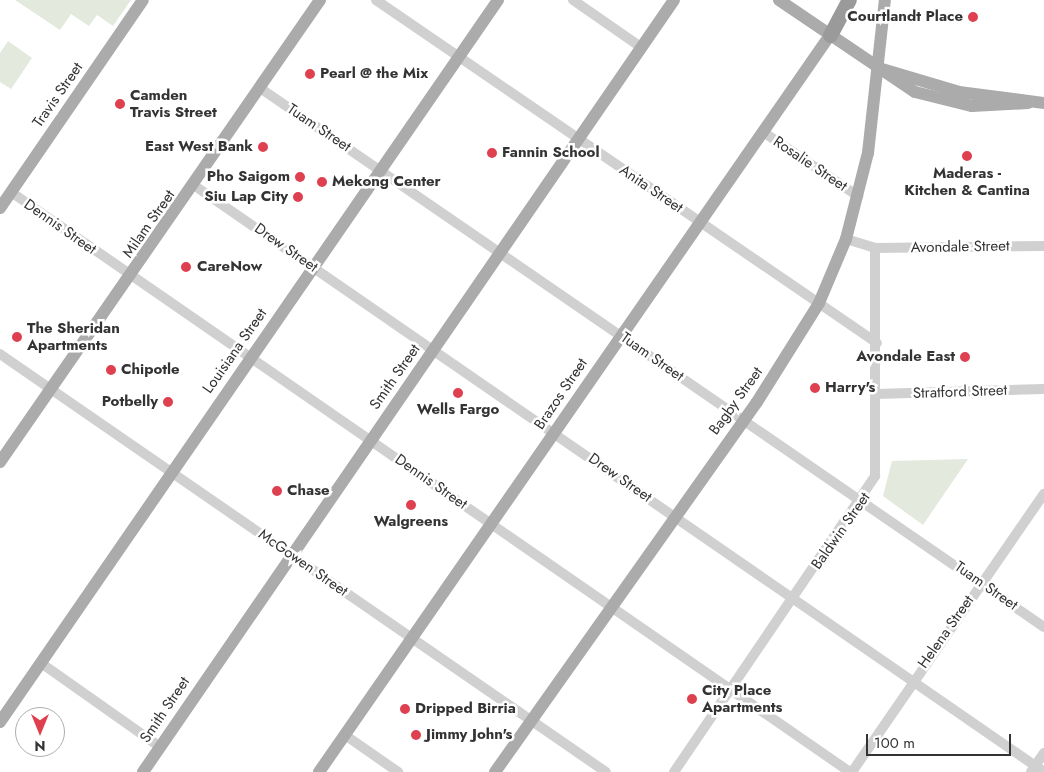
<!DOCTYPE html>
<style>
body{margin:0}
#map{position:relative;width:1044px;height:772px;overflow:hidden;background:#fff;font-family:Jost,sans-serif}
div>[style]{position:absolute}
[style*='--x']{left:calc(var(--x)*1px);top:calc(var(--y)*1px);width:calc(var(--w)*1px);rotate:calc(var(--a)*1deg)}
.green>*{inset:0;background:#e3e9dc}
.minor>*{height:10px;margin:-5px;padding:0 5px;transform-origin:5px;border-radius:5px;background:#d0d0d0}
.major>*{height:12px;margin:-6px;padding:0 6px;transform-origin:6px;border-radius:6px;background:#ababab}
.highway>*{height:15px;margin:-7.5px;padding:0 7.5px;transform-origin:7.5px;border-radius:7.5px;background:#9a9a9a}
.dots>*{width:14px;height:14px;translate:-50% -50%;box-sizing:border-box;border:2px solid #fff;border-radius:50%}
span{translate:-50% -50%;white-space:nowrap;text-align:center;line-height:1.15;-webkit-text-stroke:5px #fff;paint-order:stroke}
.poi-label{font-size:15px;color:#333;font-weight:700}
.right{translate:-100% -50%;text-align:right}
.left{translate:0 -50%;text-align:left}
.street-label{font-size:15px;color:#333}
.north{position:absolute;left:15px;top:707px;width:50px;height:50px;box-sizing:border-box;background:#fff;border:1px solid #adadad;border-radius:50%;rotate:180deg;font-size:14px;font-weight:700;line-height:20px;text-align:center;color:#333}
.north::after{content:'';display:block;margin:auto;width:18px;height:22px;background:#de404f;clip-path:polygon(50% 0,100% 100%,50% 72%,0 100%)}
.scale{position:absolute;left:866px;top:734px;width:145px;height:22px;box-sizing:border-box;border:2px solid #333;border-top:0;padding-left:6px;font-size:15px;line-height:18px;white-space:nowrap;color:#333;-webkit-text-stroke:4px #fff;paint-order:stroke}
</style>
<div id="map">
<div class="green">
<div style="clip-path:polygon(15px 0,131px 0,113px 26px,97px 15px,89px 26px,71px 14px,60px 30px)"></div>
<div style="clip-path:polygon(8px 41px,32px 58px,11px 89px,0 82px,0 53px)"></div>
<div style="clip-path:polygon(968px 459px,923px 525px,883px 496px,892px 461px)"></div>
</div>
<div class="minor">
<div style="--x:376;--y:0;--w:607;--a:34.4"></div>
<div style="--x:573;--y:0;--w:84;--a:34.8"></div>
<div style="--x:260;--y:88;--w:951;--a:34.51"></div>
<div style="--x:763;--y:132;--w:115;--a:34"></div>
<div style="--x:195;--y:186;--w:1032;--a:34.61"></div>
<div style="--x:11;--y:192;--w:1020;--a:34.66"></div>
<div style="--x:846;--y:239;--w:30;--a:17"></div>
<div style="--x:875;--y:248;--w:169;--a:-0.7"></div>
<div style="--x:0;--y:354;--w:736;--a:34.6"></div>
<div style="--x:876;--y:394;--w:168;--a:-1.7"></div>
<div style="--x:41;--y:663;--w:146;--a:35.2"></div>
<div style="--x:345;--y:735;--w:65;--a:34.9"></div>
<div style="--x:674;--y:772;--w:358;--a:-55.8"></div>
<div style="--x:875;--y:476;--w:228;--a:-90"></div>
<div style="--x:852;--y:772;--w:338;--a:-55.4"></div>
<div style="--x:1031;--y:772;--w:23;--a:-56"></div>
</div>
<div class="major">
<div style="--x:779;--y:0;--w:164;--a:34.1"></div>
<div style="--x:915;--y:92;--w:59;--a:13.8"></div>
<div style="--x:972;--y:106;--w:56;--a:-3.1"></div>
<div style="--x:882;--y:69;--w:80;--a:16.6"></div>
<div style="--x:959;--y:92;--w:86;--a:7.4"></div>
<div style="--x:0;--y:208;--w:252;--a:-55.5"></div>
<div style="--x:0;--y:462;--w:562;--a:-55.29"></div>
<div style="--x:0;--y:722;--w:877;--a:-55.4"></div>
<div style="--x:143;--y:772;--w:937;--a:-55.48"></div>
<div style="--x:319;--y:772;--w:897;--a:-55.26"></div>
<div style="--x:495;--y:772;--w:453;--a:-54.7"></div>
<div style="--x:757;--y:402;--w:117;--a:-57.9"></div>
<div style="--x:819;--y:303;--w:69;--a:-67.1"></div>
<div style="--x:846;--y:239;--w:89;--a:-75.7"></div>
<div style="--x:868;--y:153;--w:154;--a:-83.7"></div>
</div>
<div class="highway">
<div style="--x:830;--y:35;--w:40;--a:-62"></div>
</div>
<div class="dots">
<div style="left:973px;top:17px;background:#de404f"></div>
<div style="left:310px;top:74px;background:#de404f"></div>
<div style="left:120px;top:104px;background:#de404f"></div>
<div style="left:263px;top:147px;background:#de404f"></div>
<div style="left:492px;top:153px;background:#de404f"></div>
<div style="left:967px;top:156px;background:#de404f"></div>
<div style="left:300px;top:177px;background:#de404f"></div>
<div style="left:322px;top:182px;background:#de404f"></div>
<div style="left:298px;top:197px;background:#de404f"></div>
<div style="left:186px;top:267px;background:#de404f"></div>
<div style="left:17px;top:337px;background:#de404f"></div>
<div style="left:965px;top:357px;background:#de404f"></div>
<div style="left:111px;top:370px;background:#de404f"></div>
<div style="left:815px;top:388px;background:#de404f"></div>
<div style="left:458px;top:393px;background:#de404f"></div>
<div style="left:168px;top:402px;background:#de404f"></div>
<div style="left:277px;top:491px;background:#de404f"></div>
<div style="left:411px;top:505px;background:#de404f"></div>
<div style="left:692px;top:699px;background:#de404f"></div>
<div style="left:405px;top:709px;background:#de404f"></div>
<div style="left:416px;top:735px;background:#de404f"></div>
</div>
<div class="poi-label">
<span class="right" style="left:963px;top:17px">Courtlandt Place</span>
<span class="left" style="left:320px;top:74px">Pearl @ the Mix</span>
<span class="left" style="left:130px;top:104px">Camden<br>Travis Street</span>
<span class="right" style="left:253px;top:147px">East West Bank</span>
<span class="left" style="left:502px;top:153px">Fannin School</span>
<span style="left:967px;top:182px">Maderas -<br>Kitchen &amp; Cantina</span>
<span class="right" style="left:290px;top:177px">Pho Saigom</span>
<span class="left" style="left:332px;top:182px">Mekong Center</span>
<span class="right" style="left:288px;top:197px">Siu Lap City</span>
<span class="left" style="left:197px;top:267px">CareNow</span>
<span class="left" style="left:27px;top:337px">The Sheridan<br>Apartments</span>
<span class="right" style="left:955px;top:357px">Avondale East</span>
<span class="left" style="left:121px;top:370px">Chipotle</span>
<span class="left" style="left:825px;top:388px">Harry's</span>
<span class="right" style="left:158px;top:402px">Potbelly</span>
<span style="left:458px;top:410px">Wells Fargo</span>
<span class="left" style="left:287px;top:491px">Chase</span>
<span style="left:411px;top:522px">Walgreens</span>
<span class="left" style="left:702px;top:699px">City Place<br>Apartments</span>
<span class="left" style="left:415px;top:709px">Dripped Birria</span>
<span class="left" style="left:426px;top:735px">Jimmy John's</span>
</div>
<div class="street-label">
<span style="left:58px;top:95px;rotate:-55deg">Travis Street</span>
<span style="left:319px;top:128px;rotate:34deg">Tuam Street</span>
<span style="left:810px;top:164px;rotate:34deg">Rosalie Street</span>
<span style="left:651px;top:189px;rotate:34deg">Anita Street</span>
<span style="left:149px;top:224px;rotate:-55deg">Milam Street</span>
<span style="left:60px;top:227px;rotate:35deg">Dennis Street</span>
<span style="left:960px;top:247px;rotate:-1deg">Avondale Street</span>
<span style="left:286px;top:248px;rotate:35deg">Drew Street</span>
<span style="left:235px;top:351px;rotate:-55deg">Louisiana Street</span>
<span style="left:652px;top:357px;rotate:35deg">Tuam Street</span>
<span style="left:395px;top:377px;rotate:-55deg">Smith Street</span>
<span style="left:960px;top:392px;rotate:-2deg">Stratford Street</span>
<span style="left:561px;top:394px;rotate:-56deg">Brazos Street</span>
<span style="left:736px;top:401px;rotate:-54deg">Bagby Street</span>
<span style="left:620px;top:478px;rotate:35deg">Drew Street</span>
<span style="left:431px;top:482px;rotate:35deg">Dennis Street</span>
<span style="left:841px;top:531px;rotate:-55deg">Baldwin Street</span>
<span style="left:303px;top:563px;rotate:35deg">McGowen Street</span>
<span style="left:986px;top:586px;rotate:35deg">Tuam Street</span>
<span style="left:946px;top:632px;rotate:-55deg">Helena Street</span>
<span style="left:165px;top:710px;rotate:-56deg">Smith Street</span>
</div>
<div class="north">N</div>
<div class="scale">100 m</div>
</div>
